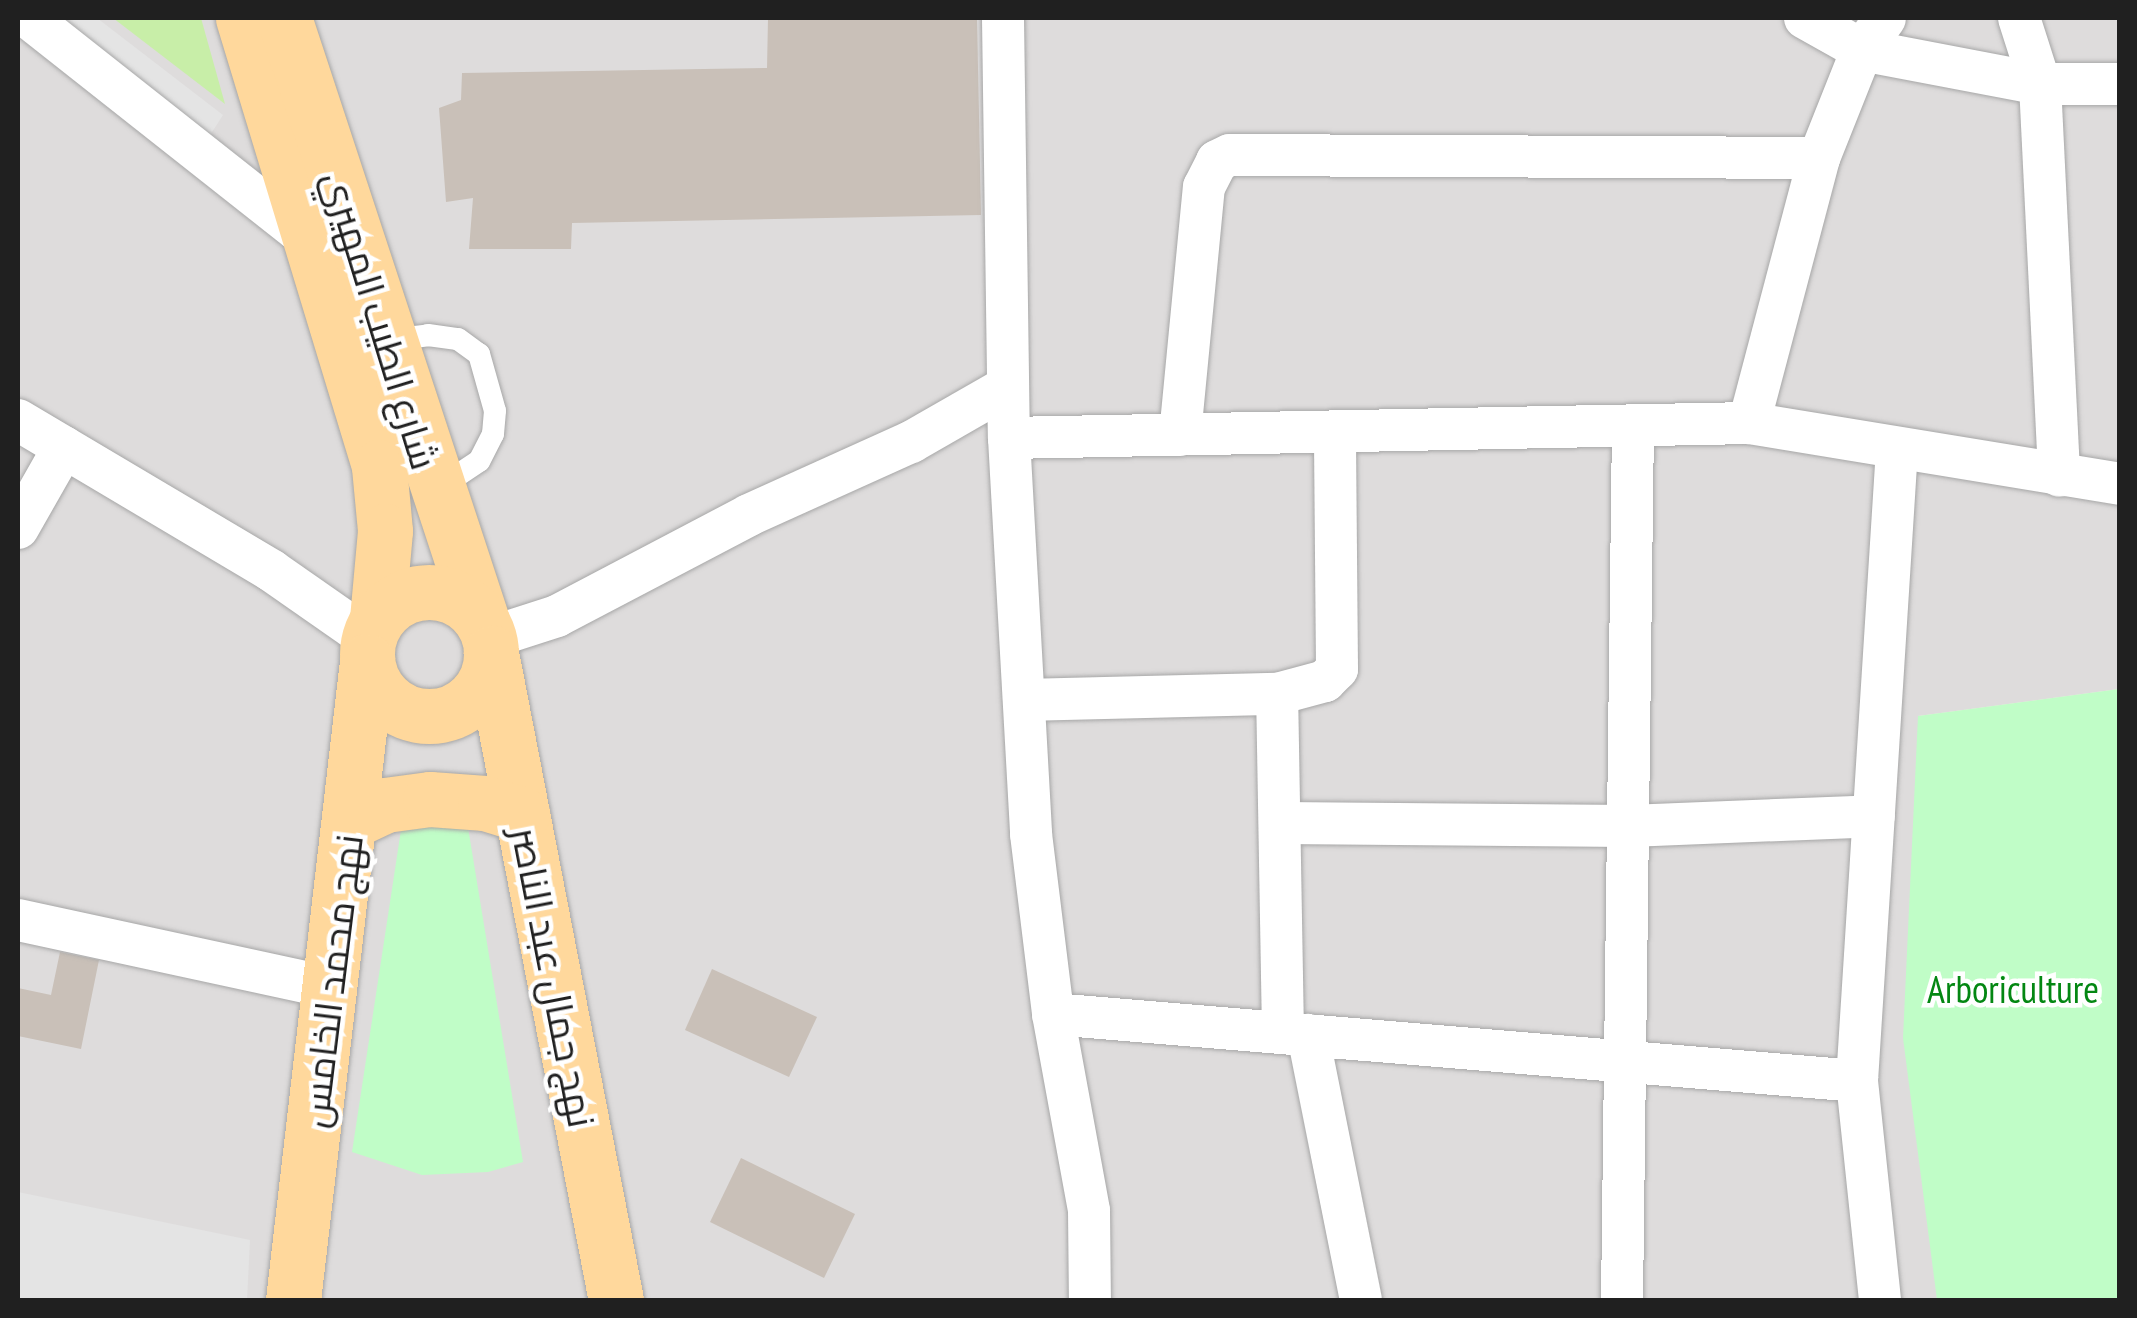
<!DOCTYPE html>
<meta charset="utf-8">
<style>
body{margin:0}
#map{position:relative;width:2137px;height:1318px;overflow:hidden;background:#f1ede5;font-family:"PT Sans Narrow",Cairo,sans-serif}
div>[style]{position:absolute}
[style*='--x']{left:calc(var(--x)*1px);top:calc(var(--y)*1px);width:calc(var(--w)*1px);rotate:calc(var(--a)*1deg)}
.residential>*{inset:0;background:#dedcdc}
.grass>*{inset:0;background:#c8eea8}
.park>*{inset:0;background:#c0fdc7}
.parking>*{inset:0;background:#e4e4e4}
.building>*{inset:0;background:#c9c0b8}
.roads{filter:drop-shadow(0 0 2px #a7a7a7) drop-shadow(0 0 2px #a7a7a7)}
.lane>*{height:22px;margin:-11px;padding:0 11px;transform-origin:11px;border-radius:11px;background:#fff}
.street>*{height:42px;margin:-21px;padding:0 21px;transform-origin:21px;border-radius:21px;background:#fff}
.primary>*{height:55px;margin:-27.5px;padding:0 27.5px;transform-origin:27.5px;border-radius:27.5px;background:#ffd89c}
.primary>.ring{margin:-27.5px;padding:0;box-sizing:content-box;background:none;border:55px solid #ffd89c;border-radius:50%}
span{translate:-50% -50%;white-space:nowrap;text-align:center;line-height:1.15;-webkit-text-stroke:9px #fff;paint-order:stroke}
.street-label{font-size:38px;color:#202020}
.park-label{font-size:38px;color:#048713}
.frame{position:absolute;inset:0;border:20px solid #202020;pointer-events:none}
</style>
<div id="map">
<div class="residential">
<div style="clip-path:polygon(18px 18px,2119px 18px,2119px 689px,1918px 716px,1937px 1300px,18px 1300px)"></div>
</div>
<div class="grass">
<div style="clip-path:polygon(113px 18px,201px 18px,225px 104px)"></div>
</div>
<div class="park">
<div style="clip-path:polygon(2119px 689px,2119px 1300px,1937px 1300px,1903px 1038px,1918px 716px)"></div>
<div style="clip-path:polygon(461px 785px,523px 1162px,488px 1172px,422px 1175px,352px 1152px,406px 797px)"></div>
</div>
<div class="parking">
<div style="clip-path:polygon(53px 18px,97px 18px,223px 115px,207px 140px)"></div>
<div style="clip-path:polygon(18px 1192px,250px 1240px,247px 1300px,18px 1300px)"></div>
</div>
<div class="building">
<div style="clip-path:polygon(768px 18px,977px 18px,981px 215px,572px 223px,571px 249px,469px 249px,473px 198px,446px 202px,439px 108px,461px 100px,462px 73px,767px 68px)"></div>
<div style="clip-path:polygon(60px 952px,99px 960px,81px 1049px,18px 1036px,18px 988px,51px 995px)"></div>
<div style="clip-path:polygon(712px 969px,817px 1017px,789px 1077px,685px 1030px)"></div>
<div style="clip-path:polygon(741px 1158px,855px 1214px,824px 1278px,710px 1222px)"></div>
</div>
<div class="roads">
<div class="lane">
<div style="--x:390;--y:340;--w:38;--a:-7"></div>
<div style="--x:428;--y:335;--w:30;--a:8"></div>
<div style="--x:458;--y:339;--w:26;--a:36"></div>
<div style="--x:479;--y:354;--w:59;--a:74.3"></div>
<div style="--x:495;--y:411;--w:23;--a:95"></div>
<div style="--x:493;--y:434;--w:30;--a:117"></div>
<div style="--x:479;--y:461;--w:50;--a:146.3"></div>
</div>
<div class="street">
<div style="--x:29;--y:18;--w:363;--a:38.3"></div>
<div style="--x:1003;--y:18;--w:420;--a:89.2"></div>
<div style="--x:1009;--y:438;--w:397;--a:86.8"></div>
<div style="--x:1031;--y:834;--w:181;--a:83"></div>
<div style="--x:1053;--y:1014;--w:200;--a:79.6"></div>
<div style="--x:1089;--y:1211;--w:89;--a:89.4"></div>
<div style="--x:1805;--y:18;--w:65;--a:29.3"></div>
<div style="--x:1862;--y:50;--w:181;--a:10.8"></div>
<div style="--x:2040;--y:84;--w:80;--a:0"></div>
<div style="--x:2019;--y:18;--w:69;--a:72.3"></div>
<div style="--x:2040;--y:84;--w:392;--a:87.2"></div>
<div style="--x:18;--y:420;--w:295;--a:30.7"></div>
<div style="--x:272;--y:571;--w:117;--a:34.9"></div>
<div style="--x:1749;--y:423;--w:274;--a:-75.2"></div>
<div style="--x:1819;--y:158;--w:116;--a:-68.3"></div>
<div style="--x:1862;--y:50;--w:39;--a:-54"></div>
<div style="--x:1180;--y:435;--w:249;--a:-84.5"></div>
<div style="--x:1204;--y:187;--w:29;--a:-63"></div>
<div style="--x:1217;--y:161;--w:14;--a:-25"></div>
<div style="--x:1230;--y:155;--w:589;--a:0.29"></div>
<div style="--x:1009;--y:438;--w:740;--a:-1.16"></div>
<div style="--x:1749;--y:423;--w:376;--a:9.3"></div>
<div style="--x:18;--y:528;--w:93;--a:-60.4"></div>
<div style="--x:489;--y:638;--w:71;--a:-17.9"></div>
<div style="--x:557;--y:616;--w:217;--a:-27.7"></div>
<div style="--x:749;--y:515;--w:178;--a:-24.3"></div>
<div style="--x:911;--y:442;--w:111;--a:-29.8"></div>
<div style="--x:1024;--y:700;--w:253;--a:-1.4"></div>
<div style="--x:1281;--y:823;--w:348;--a:0.5"></div>
<div style="--x:1629;--y:826;--w:245;--a:-2.3"></div>
<div style="--x:18;--y:920;--w:321;--a:12.2"></div>
<div style="--x:1053;--y:1014;--w:807;--a:4.76"></div>
<div style="--x:1283;--y:1033;--w:339;--a:-91"></div>
<div style="--x:1277;--y:694;--w:50;--a:-15.2"></div>
<div style="--x:1325;--y:681;--w:17;--a:-45"></div>
<div style="--x:1337;--y:669;--w:234;--a:-90.5"></div>
<div style="--x:1308;--y:1035;--w:270;--a:78.7"></div>
<div style="--x:1622;--y:1300;--w:874;--a:-89.28"></div>
<div style="--x:1880;--y:1300;--w:220;--a:-96"></div>
<div style="--x:1857;--y:1081;--w:634;--a:-86.38"></div>
</div>
<div class="primary">
<div style="--x:243;--y:18;--w:469;--a:73.1"></div>
<div style="--x:379;--y:467;--w:64;--a:84.6"></div>
<div style="--x:385;--y:531;--w:88;--a:95.2"></div>
<div style="--x:284;--y:18;--w:635;--a:71.82"></div>
<div class="ring" style="left:367px;top:592px;width:69px;height:69px"></div>
<div style="--x:491;--y:653;--w:659;--a:79.07"></div>
<div style="--x:349;--y:822;--w:40;--a:-25"></div>
<div style="--x:385;--y:805;--w:45;--a:-7.6"></div>
<div style="--x:430;--y:799;--w:55;--a:4.2"></div>
<div style="--x:485;--y:803;--w:39;--a:17"></div>
<div style="--x:293;--y:1300;--w:643;--a:-83.39"></div>
</div>
</div>
<div class="street-label">
<span style="left:381px;top:320px;rotate:73deg">شارع الطيب المهيري</span>
<span style="left:554px;top:977px;rotate:79deg">نهج جمال عبد الناصر</span>
<span style="left:331px;top:981px;rotate:-83deg">نهج محمد الخامس</span>
</div>
<div class="park-label">
<span style="left:2013px;top:989px">Arboriculture</span>
</div>
<div class="frame"></div>
</div>
